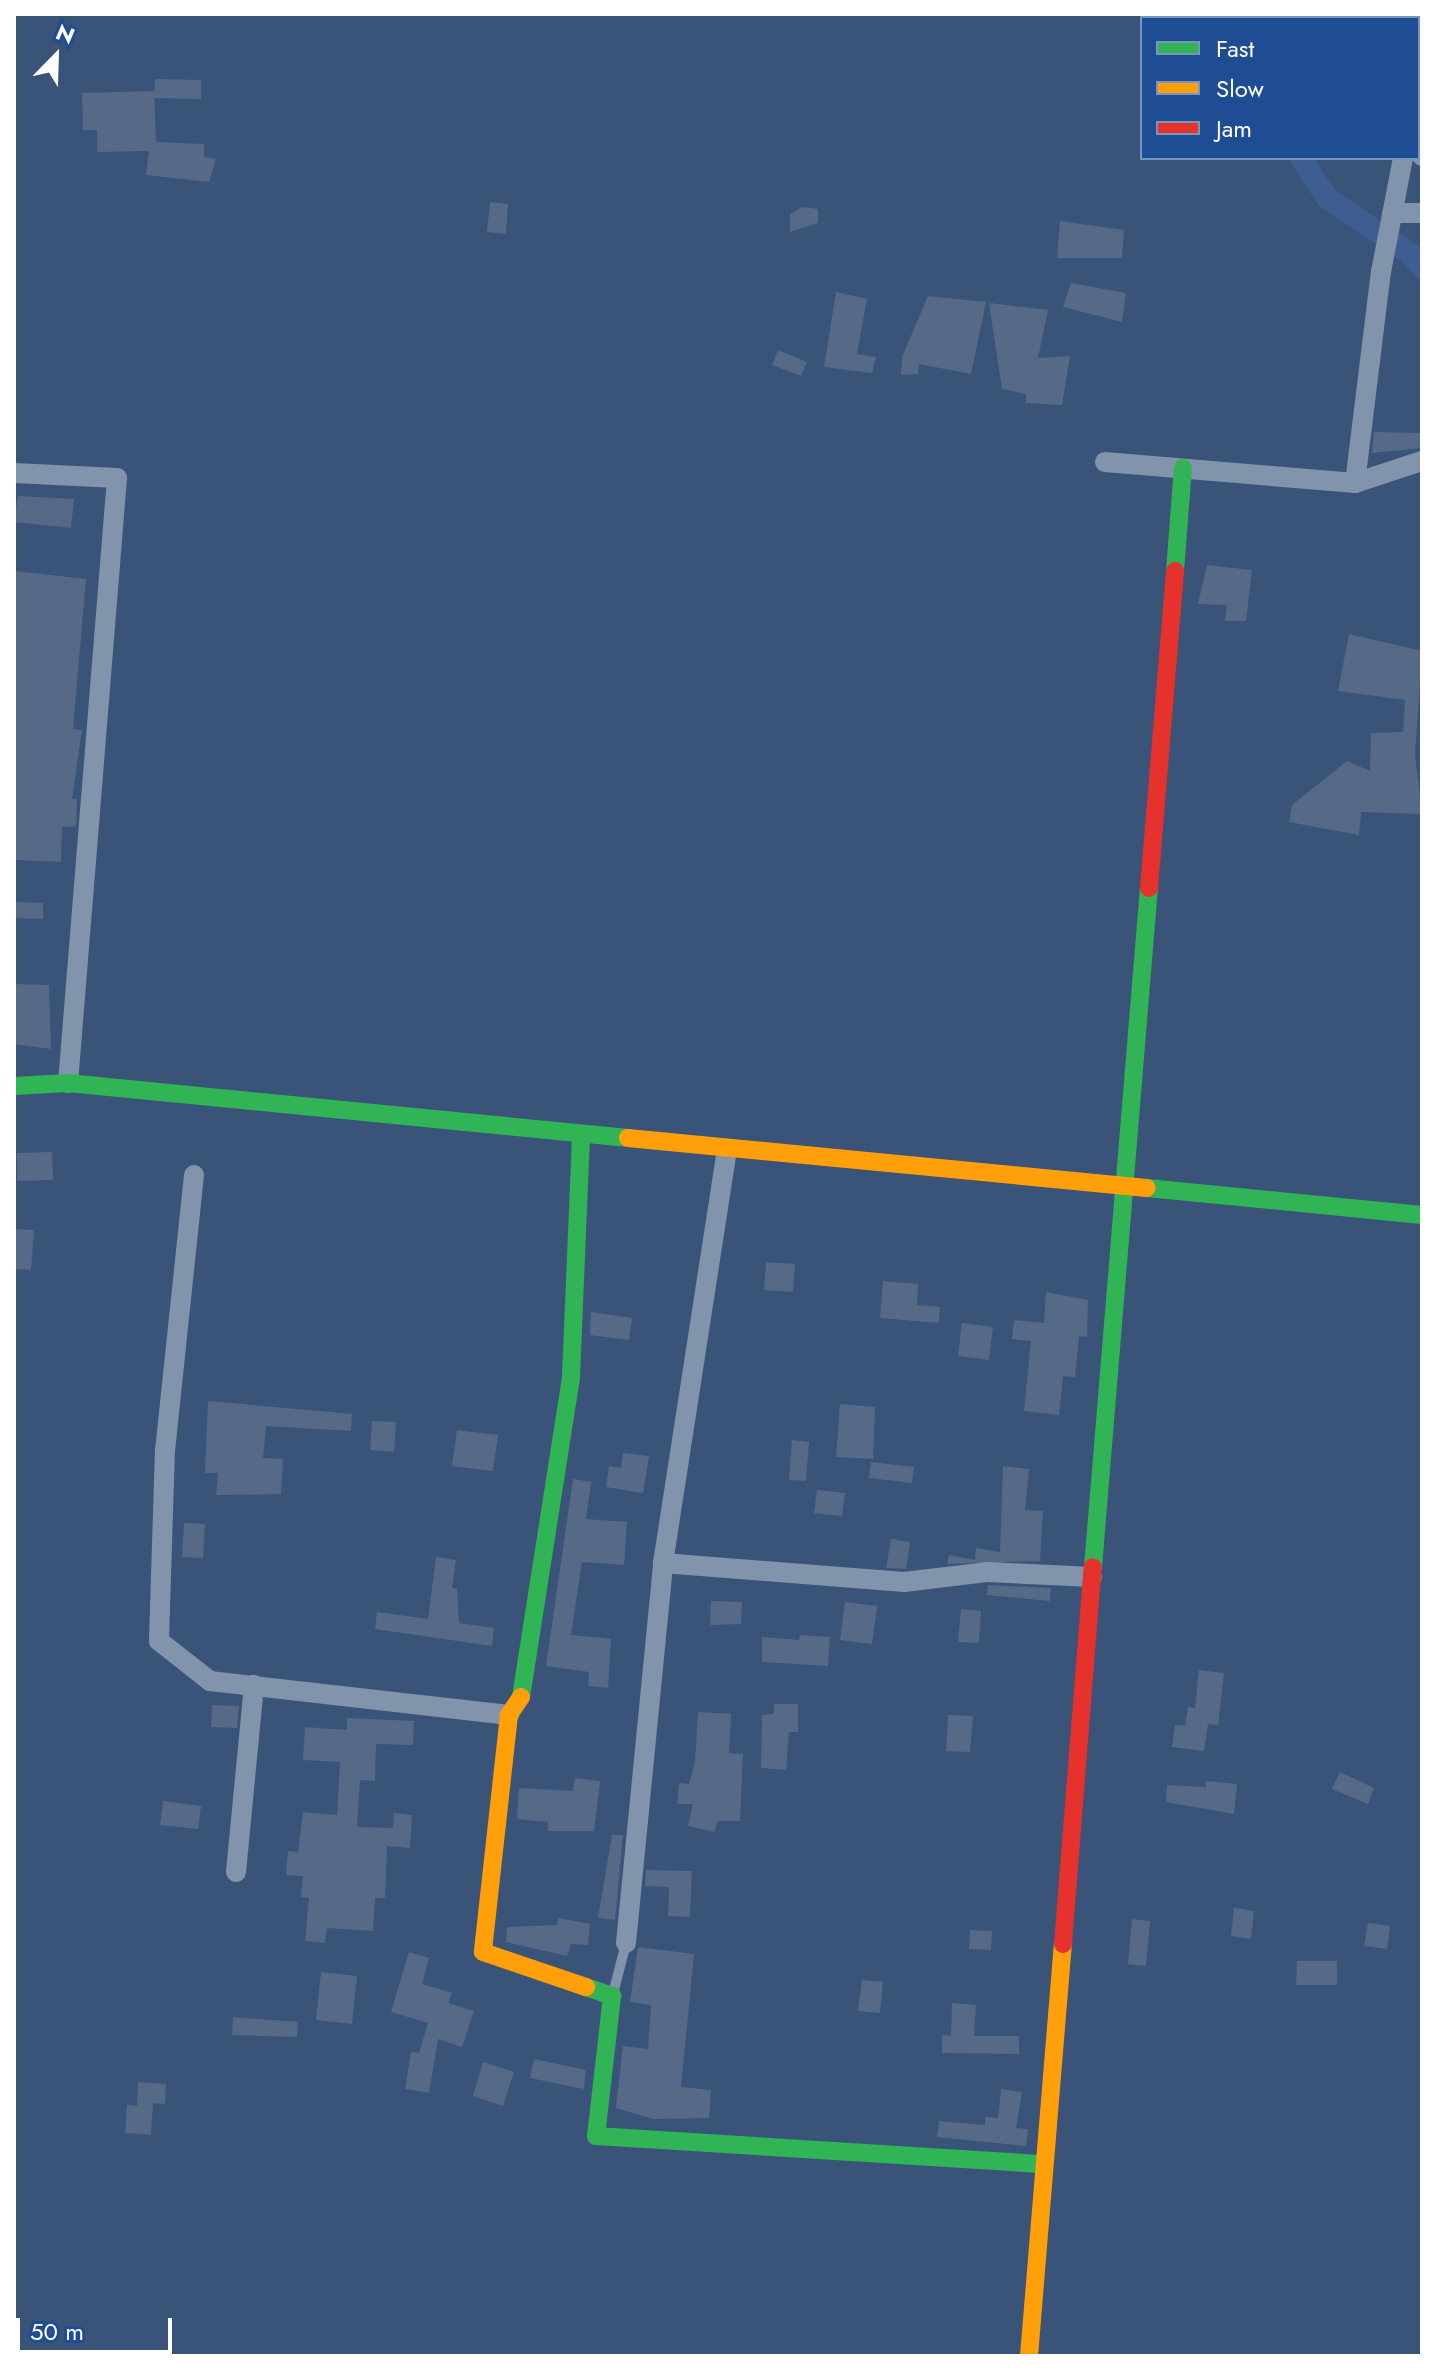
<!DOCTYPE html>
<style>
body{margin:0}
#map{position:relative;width:1436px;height:2370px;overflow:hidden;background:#3a5379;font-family:Jost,sans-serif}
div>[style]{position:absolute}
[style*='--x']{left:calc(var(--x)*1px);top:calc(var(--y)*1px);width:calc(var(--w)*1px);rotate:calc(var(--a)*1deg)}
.canal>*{height:22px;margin:-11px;padding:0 11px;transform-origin:11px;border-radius:11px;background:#3e5d90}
.building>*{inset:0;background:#566a88}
.lane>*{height:10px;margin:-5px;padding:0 5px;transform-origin:5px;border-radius:5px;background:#8294ac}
.street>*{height:20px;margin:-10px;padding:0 10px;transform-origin:10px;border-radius:10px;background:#8294ac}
.fast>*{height:18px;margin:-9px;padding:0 9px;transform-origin:9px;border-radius:9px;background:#30b455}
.slow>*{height:18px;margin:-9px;padding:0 9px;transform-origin:9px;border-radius:9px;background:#ff9f0a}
.jam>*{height:18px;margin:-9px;padding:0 9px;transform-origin:9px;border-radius:9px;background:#e5322d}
span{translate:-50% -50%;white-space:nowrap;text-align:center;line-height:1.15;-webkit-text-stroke:6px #1f4d94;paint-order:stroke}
.frame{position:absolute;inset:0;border:16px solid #fff;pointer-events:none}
.legend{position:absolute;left:1140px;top:16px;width:280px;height:144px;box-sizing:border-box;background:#1f4d94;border:2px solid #7994bf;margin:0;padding:10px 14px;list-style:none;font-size:24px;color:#fff}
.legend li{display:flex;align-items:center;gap:16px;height:40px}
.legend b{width:40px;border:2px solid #7994bf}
.north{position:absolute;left:16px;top:16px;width:80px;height:80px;-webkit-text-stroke:6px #1f4d94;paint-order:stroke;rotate:23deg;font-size:22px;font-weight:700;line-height:32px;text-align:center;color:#fff}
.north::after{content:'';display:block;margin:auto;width:28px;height:36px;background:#fff;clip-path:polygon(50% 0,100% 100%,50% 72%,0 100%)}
.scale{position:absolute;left:16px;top:2318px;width:156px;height:36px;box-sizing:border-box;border:4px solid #fff;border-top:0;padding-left:10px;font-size:24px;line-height:28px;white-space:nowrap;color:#fff;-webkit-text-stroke:6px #1f4d94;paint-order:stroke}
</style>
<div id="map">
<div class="canal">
<div style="--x:1211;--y:14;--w:4;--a:63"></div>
<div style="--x:1301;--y:158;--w:48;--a:57"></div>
<div style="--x:1327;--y:198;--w:100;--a:34"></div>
<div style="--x:1410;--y:254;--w:18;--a:49"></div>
</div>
<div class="building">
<div style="clip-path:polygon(155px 79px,201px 80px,201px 99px,154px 98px)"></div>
<div style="clip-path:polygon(154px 91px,156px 142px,204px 144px,204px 157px,216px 159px,209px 182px,146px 175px,149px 151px,97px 152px,97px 130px,83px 130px,82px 93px)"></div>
<div style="clip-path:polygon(490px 202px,508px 204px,506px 234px,487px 232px)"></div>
<div style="clip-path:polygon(802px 207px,818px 209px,818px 223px,790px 232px,790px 214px)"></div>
<div style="clip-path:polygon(1060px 221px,1124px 230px,1122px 258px,1057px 258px)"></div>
<div style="clip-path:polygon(1071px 283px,1126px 293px,1122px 322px,1063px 307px)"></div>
<div style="clip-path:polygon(836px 292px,867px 299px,857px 354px,876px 357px,872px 373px,824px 367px)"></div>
<div style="clip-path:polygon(928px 296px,986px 302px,971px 374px,919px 364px,918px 374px,901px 375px,902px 357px)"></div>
<div style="clip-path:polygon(989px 303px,1048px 310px,1038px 358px,1070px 356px,1062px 405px,1026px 403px,1026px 394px,1002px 389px)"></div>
<div style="clip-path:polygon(778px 350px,807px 362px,801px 376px,772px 365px)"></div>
<div style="clip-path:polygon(1374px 432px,1422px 433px,1422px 448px,1372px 453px)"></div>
<div style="clip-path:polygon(18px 496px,74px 499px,71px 528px,14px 522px)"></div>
<div style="clip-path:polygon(1207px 565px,1252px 570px,1246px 621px,1225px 621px,1227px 605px,1198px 604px)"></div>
<div style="clip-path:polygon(14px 571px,86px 579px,73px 729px,82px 730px,72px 799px,77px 799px,76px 826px,62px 827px,61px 862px,14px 860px)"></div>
<div style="clip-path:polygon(1349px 634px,1422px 651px,1415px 755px,1422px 814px,1361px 812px,1359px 835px,1289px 822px,1292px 805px,1347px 761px,1370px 771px,1371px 733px,1403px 732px,1405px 700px,1338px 691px)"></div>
<div style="clip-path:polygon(16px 902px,43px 903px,43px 919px,16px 918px)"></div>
<div style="clip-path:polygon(14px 984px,49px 985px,51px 1049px,14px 1044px)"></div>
<div style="clip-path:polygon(52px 1152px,53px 1180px,17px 1181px,17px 1153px)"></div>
<div style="clip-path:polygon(14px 1229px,34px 1230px,31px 1270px,14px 1269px)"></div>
<div style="clip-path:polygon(766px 1262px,795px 1264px,793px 1292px,764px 1290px)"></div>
<div style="clip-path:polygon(883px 1281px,918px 1284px,917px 1305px,940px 1307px,939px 1323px,880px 1318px)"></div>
<div style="clip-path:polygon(1046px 1292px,1088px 1300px,1087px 1337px,1079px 1336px,1075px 1377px,1063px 1376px,1059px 1415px,1024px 1411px,1031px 1341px,1012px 1339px,1014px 1320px,1044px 1323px)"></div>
<div style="clip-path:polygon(591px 1312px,632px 1318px,629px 1340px,590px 1335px)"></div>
<div style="clip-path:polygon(962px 1323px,993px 1327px,989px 1360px,958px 1356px)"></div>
<div style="clip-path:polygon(208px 1401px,352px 1414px,351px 1431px,266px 1426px,263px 1458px,283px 1459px,281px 1494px,216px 1495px,218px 1473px,205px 1473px)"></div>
<div style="clip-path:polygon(840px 1404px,875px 1407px,873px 1459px,836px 1457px)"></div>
<div style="clip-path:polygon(372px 1421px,396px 1422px,394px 1452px,370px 1450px)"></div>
<div style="clip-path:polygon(457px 1430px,498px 1435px,493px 1471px,452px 1466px)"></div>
<div style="clip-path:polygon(792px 1440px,809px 1442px,806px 1481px,789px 1480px)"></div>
<div style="clip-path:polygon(623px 1453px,649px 1456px,643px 1493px,606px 1487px,609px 1466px,621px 1468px)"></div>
<div style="clip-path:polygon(871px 1462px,914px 1467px,912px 1483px,869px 1478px)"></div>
<div style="clip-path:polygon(1003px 1466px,1029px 1469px,1025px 1510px,1043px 1511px,1040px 1561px,947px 1564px,949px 1555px,975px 1560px,976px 1548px,1000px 1552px)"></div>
<div style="clip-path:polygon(573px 1479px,591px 1482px,586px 1519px,627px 1522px,624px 1565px,582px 1562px,571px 1635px,611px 1639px,608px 1688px,588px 1686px,589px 1672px,546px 1666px)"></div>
<div style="clip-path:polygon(817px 1490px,845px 1493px,842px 1516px,814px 1513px)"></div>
<div style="clip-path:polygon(184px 1523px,205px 1524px,203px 1558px,182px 1557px)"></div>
<div style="clip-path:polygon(891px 1539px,910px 1542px,906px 1569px,886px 1568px)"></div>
<div style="clip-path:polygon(436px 1557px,456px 1560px,452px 1588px,457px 1589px,459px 1623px,494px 1628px,492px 1646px,375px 1629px,377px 1612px,428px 1619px)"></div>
<div style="clip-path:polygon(988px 1585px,1051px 1588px,1050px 1601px,987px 1595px)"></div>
<div style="clip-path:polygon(711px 1601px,742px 1602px,741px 1624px,710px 1625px)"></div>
<div style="clip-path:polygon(845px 1602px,877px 1606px,872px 1644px,840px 1640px)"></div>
<div style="clip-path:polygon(961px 1609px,981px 1611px,979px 1643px,958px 1642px)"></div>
<div style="clip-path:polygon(800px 1635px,830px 1637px,828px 1666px,762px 1662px,762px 1637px,799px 1640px)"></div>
<div style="clip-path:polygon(1199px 1670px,1224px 1673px,1218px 1725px,1208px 1724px,1204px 1751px,1172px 1747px,1175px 1725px,1185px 1726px,1188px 1707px,1195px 1708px)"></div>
<div style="clip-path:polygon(774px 1704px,798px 1704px,798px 1732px,789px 1732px,786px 1770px,761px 1768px,762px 1715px,774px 1714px)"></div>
<div style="clip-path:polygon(212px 1705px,239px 1706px,237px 1728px,211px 1727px)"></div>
<div style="clip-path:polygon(698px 1712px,731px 1714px,729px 1753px,743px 1754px,740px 1821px,717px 1821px,715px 1832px,688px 1826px,693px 1804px,677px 1804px,679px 1783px,689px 1784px,695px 1762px)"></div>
<div style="clip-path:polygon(948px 1715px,973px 1716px,970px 1752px,946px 1751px)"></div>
<div style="clip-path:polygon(347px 1718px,414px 1721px,413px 1745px,376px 1744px,375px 1781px,360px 1780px,357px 1827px,393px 1828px,394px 1813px,412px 1815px,410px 1848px,387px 1846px,385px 1898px,375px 1898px,373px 1931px,327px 1928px,325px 1943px,305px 1941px,309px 1898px,301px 1897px,303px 1876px,286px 1875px,288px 1851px,298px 1852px,303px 1812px,337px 1815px,340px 1762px,303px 1760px,305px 1727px,347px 1730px)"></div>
<div style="clip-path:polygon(1340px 1772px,1374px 1788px,1368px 1804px,1332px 1789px)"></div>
<div style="clip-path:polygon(575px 1778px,600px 1781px,594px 1831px,548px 1831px,548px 1822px,517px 1819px,519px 1788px,573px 1791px)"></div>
<div style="clip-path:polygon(1206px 1781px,1237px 1784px,1234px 1814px,1166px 1802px,1167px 1785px,1206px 1787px)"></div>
<div style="clip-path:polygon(163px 1801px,201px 1806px,198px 1829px,160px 1825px)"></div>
<div style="clip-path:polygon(612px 1835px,623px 1835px,615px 1920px,598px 1918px)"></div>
<div style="clip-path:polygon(646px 1870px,692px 1871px,690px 1917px,668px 1916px,669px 1887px,645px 1886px)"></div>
<div style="clip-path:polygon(1234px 1908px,1254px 1911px,1251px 1939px,1231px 1936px)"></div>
<div style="clip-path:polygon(558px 1918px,590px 1924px,588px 1945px,571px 1944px,567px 1956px,506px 1942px,507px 1927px,557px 1925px)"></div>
<div style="clip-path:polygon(1132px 1919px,1150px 1921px,1146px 1966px,1128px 1964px)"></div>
<div style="clip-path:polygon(1368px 1923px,1390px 1926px,1387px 1949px,1364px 1946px)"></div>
<div style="clip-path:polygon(970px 1930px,992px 1931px,991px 1950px,969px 1949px)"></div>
<div style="clip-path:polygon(638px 1947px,694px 1954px,681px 2087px,711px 2090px,709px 2118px,653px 2119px,616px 2108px,623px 2046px,648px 2049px,651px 2005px,630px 2002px)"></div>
<div style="clip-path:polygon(409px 1952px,429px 1958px,422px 1984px,452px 1993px,448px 2003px,474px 2011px,462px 2047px,438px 2039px,429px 2093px,405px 2089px,411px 2052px,419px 2053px,428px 2023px,391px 2012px)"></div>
<div style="clip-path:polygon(1297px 1961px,1337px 1961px,1337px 1985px,1296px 1985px)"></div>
<div style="clip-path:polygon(321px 1972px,357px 1976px,352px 2024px,316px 2020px)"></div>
<div style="clip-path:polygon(862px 1980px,883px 1982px,880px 2013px,858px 2011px)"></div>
<div style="clip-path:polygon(952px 2003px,976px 2005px,974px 2036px,1019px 2036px,1019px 2054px,942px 2053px,942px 2035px,951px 2036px)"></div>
<div style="clip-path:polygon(233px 2017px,298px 2022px,297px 2037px,232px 2035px)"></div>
<div style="clip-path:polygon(534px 2059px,586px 2070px,584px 2089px,530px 2078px)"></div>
<div style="clip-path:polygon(483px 2062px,514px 2072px,503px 2106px,473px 2096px)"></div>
<div style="clip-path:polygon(138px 2082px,166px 2084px,165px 2104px,153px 2103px,151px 2135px,125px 2133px,127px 2105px,137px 2106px)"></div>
<div style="clip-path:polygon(1001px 2089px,1022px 2092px,1016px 2128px,1028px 2129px,1026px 2146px,937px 2137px,939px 2121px,985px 2125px,985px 2117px,998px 2118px)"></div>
</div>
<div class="lane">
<div style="--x:613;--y:1994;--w:53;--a:-75.7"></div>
</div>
<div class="street">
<div style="--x:1316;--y:14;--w:4;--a:63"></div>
<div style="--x:1418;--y:151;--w:6;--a:51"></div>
<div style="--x:1392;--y:213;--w:30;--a:0"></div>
<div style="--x:1105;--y:462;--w:251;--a:4.8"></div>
<div style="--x:1355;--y:483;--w:213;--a:-83"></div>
<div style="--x:1381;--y:272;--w:116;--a:-79.1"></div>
<div style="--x:14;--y:473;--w:103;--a:2.8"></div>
<div style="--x:117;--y:478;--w:607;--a:94.63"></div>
<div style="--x:1355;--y:483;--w:71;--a:-18.2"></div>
<div style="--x:194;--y:1175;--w:276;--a:96"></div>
<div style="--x:165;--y:1449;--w:192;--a:91.8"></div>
<div style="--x:159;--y:1641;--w:65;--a:38.1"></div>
<div style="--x:210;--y:1681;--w:301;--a:6.5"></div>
<div style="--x:663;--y:1563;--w:242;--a:4.5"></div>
<div style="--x:904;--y:1582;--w:85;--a:-6.8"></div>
<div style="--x:988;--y:1572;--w:104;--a:2.8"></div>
<div style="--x:236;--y:1872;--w:188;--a:-84.5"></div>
<div style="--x:626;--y:1943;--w:382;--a:-84.4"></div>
<div style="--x:663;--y:1563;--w:418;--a:-81.2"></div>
</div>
<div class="fast">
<div style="--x:1175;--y:571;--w:103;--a:-85.6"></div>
<div style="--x:14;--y:1086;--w:54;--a:-3.2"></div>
<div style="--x:68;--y:1083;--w:563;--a:5.61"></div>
<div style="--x:1147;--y:1188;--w:276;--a:5.6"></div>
<div style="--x:1093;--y:1567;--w:681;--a:-85.29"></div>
<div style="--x:521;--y:1697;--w:325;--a:-81.1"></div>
<div style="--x:571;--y:1376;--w:241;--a:-87.6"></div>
<div style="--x:586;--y:1987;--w:28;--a:19"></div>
<div style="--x:612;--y:1996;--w:141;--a:96.5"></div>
<div style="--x:596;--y:2136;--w:449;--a:3.6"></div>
</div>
<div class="slow">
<div style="--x:628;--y:1138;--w:521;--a:5.5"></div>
<div style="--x:521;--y:1697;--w:22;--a:124"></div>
<div style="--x:509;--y:1715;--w:238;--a:96.3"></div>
<div style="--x:483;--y:1952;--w:109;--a:18.8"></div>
<div style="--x:1029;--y:2356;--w:413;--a:-85.3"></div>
</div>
<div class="jam">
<div style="--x:1149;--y:888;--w:318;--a:-85.3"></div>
<div style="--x:1063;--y:1944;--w:378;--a:-85.5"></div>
</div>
<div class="frame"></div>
<ul class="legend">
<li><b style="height:10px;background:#30b455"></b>Fast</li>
<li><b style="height:10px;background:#ff9f0a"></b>Slow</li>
<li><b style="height:10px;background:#e5322d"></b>Jam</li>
</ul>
<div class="north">N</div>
<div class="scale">50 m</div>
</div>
